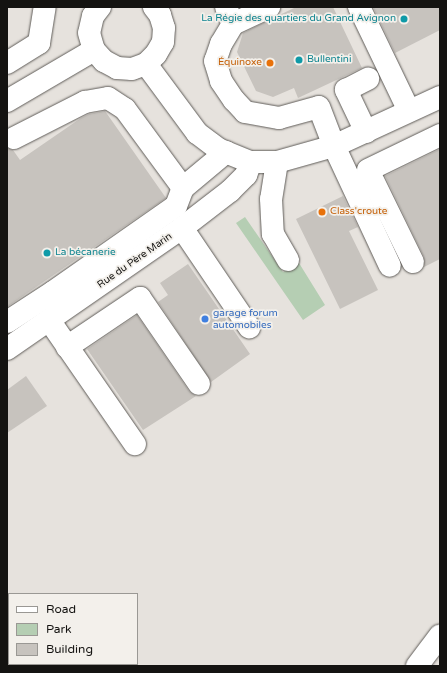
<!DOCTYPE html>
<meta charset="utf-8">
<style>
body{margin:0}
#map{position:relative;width:447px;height:673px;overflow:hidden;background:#e6e2dd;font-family:"Varela Round",sans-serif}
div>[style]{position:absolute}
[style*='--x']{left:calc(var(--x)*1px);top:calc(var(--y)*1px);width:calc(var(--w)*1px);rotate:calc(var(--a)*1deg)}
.green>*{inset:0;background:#b5ceb3}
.building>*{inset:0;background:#c7c3be}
.roads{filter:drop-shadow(0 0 1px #5f5c58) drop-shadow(0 0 1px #5f5c58)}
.minor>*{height:22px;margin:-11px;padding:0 11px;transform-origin:11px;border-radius:11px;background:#fff}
.dots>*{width:11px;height:11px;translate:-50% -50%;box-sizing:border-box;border:2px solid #f3f0eb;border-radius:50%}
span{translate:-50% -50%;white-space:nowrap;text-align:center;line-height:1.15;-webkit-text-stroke:3.5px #f3f0eb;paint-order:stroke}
.culture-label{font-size:10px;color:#0d838f}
.right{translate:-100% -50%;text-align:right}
.left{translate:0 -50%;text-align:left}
.food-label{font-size:10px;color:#c56008}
.street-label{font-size:10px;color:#141311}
.shop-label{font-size:10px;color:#366cbe}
.frame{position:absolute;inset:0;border:8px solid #141311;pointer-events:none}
.legend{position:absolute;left:8px;top:593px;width:130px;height:72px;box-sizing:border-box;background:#f3f0eb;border:1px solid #9a9894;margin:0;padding:5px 7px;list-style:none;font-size:12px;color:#141311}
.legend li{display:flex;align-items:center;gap:8px;height:20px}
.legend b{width:20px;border:1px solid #9a9894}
</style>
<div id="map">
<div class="green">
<div style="clip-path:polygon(245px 217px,283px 272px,299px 263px,325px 305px,303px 320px,236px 223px)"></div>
</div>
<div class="building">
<div style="clip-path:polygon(296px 7px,333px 7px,362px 68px,298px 98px,294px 88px,273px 97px,256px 91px,237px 52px,243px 33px)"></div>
<div style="clip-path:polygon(373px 7px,440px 7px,440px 30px,395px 53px)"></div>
<div style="clip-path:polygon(105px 111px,166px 198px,7px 307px,7px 148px,13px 150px,20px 160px,81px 118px,89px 114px)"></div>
<div style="clip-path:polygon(440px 149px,440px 259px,424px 267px,424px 257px,385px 176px)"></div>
<div style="clip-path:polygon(343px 196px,358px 227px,349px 231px,378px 290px,340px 309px,296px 219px)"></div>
<div style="clip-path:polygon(188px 264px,250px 354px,211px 382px,158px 302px,168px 295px,160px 283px)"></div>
<div style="clip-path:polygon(137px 315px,189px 391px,196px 396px,143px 430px,87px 349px)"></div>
<div style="clip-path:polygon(26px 376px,47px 406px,7px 433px,7px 390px)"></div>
</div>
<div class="roads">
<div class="minor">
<div style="--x:100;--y:7;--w:11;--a:128"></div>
<div style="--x:93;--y:16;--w:17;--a:103"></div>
<div style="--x:89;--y:33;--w:18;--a:74"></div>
<div style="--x:94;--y:50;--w:15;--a:48"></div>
<div style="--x:104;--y:61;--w:15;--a:28"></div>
<div style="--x:117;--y:68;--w:15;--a:4"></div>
<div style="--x:132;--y:69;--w:15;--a:-20"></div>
<div style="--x:146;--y:64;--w:14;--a:-45"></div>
<div style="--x:156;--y:54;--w:14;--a:-60"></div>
<div style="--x:163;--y:42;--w:14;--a:-86"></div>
<div style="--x:164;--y:28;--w:14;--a:-107"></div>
<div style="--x:160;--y:15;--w:10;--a:-127"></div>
<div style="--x:226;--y:7;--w:18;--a:68"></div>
<div style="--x:233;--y:24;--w:40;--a:-25"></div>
<div style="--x:359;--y:7;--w:115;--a:64.3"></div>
<div style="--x:233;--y:24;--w:23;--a:121"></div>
<div style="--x:221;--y:44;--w:18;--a:109"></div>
<div style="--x:215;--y:61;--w:21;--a:73"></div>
<div style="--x:221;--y:81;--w:23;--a:56"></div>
<div style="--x:234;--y:100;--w:16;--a:47"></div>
<div style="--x:245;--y:112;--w:35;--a:10"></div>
<div style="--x:279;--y:118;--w:41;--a:-15.4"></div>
<div style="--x:319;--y:107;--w:42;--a:69"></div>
<div style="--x:334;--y:146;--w:132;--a:65"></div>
<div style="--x:7;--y:63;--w:38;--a:-32"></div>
<div style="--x:39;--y:43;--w:36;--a:-81"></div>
<div style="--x:146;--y:64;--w:86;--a:53.5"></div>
<div style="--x:197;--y:133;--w:26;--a:37"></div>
<div style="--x:218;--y:149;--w:35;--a:22"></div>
<div style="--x:251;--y:162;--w:26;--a:0"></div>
<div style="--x:277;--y:162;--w:59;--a:-15.7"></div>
<div style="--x:334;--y:146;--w:117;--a:-24.8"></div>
<div style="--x:7;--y:101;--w:101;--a:-30.4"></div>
<div style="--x:366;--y:132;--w:47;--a:-115.5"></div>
<div style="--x:346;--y:90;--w:25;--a:-27"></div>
<div style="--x:14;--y:138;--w:80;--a:-26.9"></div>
<div style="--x:85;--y:102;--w:23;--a:-10"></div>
<div style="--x:108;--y:98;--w:20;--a:33"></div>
<div style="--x:125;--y:109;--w:98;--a:53.7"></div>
<div style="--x:183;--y:188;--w:56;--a:-39.9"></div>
<div style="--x:277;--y:162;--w:37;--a:99"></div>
<div style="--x:271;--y:199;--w:35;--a:87"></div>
<div style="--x:273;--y:234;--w:30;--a:60"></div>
<div style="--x:182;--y:228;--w:120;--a:55.9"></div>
<div style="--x:413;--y:262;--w:102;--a:-116.1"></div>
<div style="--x:368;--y:170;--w:80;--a:-25.9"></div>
<div style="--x:49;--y:320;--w:151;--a:55.3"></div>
<div style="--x:7;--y:322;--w:55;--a:-33.1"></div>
<div style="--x:53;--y:292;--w:150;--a:-35"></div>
<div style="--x:176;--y:206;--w:19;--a:-69"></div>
<div style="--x:67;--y:347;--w:88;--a:-33.9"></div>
<div style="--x:140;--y:298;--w:104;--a:55.5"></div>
<div style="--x:7;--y:349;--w:213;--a:-34.7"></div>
<div style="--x:182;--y:228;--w:61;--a:-37.6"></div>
<div style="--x:230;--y:191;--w:23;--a:-45"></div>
<div style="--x:246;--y:175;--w:14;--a:-69"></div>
<div style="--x:417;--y:666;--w:38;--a:-53"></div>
</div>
</div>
<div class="dots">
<div style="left:404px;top:19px;background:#0f9aa8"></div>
<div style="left:299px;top:60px;background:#0f9aa8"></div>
<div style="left:270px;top:63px;background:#e8710a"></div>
<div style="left:322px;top:212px;background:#e8710a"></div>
<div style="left:47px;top:253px;background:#0f9aa8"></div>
<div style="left:205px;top:319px;background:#3f7fe0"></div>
</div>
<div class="culture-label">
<span class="right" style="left:396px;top:19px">La Régie des quartiers du Grand Avignon</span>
<span class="left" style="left:307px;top:60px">Bullentini</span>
<span class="left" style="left:55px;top:253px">La bécanerie</span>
</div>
<div class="food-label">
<span class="right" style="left:262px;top:63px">Équinoxe</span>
<span class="left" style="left:330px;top:212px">Class'croute</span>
</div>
<div class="street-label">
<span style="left:135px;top:261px;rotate:-35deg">Rue du Père Marin</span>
</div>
<div class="shop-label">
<span class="left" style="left:213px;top:319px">garage forum<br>automobiles</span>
</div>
<div class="frame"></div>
<ul class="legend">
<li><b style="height:5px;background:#fff"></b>Road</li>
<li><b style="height:11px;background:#b5ceb3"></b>Park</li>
<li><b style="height:11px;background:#c7c3be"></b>Building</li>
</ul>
</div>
